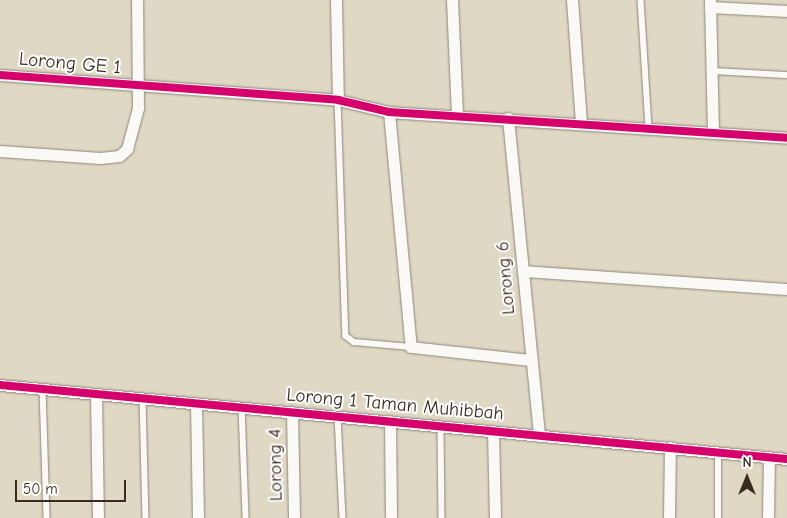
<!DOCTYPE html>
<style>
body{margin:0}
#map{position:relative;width:787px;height:518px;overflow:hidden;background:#dfd8c4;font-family:"Comic Neue",sans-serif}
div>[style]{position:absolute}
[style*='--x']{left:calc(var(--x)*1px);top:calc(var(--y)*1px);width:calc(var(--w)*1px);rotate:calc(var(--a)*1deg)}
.roads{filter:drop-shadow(0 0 1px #8e877b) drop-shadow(0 0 1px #8e877b)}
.lane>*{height:5.5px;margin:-2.75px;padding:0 2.75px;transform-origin:2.75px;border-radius:2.75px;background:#faf9f6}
.street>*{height:11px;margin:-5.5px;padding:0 5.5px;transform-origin:5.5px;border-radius:5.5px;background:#faf9f6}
.cycleway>*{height:8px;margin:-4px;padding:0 4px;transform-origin:4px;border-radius:4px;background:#d6006c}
span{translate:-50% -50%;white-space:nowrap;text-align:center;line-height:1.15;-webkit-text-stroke:4px #fff;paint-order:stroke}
.street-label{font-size:19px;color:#3b2a1e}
.north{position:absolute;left:722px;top:453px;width:50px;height:50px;-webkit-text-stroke:4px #fff;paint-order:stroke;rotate:0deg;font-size:14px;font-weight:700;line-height:20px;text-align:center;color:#3b2a1e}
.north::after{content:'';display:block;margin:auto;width:18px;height:22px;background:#3b2a1e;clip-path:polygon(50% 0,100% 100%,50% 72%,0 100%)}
.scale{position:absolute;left:15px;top:480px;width:111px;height:22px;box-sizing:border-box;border:2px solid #3b2a1e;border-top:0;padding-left:6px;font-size:15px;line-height:18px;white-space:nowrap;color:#3b2a1e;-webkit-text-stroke:4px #fff;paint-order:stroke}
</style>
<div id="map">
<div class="roads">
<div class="lane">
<div style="--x:641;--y:0;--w:127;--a:86.4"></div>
<div style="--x:711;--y:71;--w:76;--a:3"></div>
<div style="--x:338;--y:100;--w:236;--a:88.1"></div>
<div style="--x:346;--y:336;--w:10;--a:37"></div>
<div style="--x:354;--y:342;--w:57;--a:5"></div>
<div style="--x:43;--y:389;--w:129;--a:88.2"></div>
<div style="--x:143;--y:398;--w:120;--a:88.6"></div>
<div style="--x:242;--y:407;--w:111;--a:87.9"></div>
<div style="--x:338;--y:416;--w:102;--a:87.2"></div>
<div style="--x:441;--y:426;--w:92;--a:89.4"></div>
<div style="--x:718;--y:518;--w:66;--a:-90"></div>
</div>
<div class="street">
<div style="--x:336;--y:0;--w:100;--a:88.9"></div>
<div style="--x:452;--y:0;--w:114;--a:87.5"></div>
<div style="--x:572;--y:0;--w:123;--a:85.8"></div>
<div style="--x:710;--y:0;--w:131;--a:88.7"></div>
<div style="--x:710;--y:7;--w:77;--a:3"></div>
<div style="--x:0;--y:75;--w:339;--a:4.2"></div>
<div style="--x:338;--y:100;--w:52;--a:13.2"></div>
<div style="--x:389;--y:112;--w:399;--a:3.7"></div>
<div style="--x:389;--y:112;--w:236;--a:84.7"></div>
<div style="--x:411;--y:347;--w:121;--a:6.2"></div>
<div style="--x:508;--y:118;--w:319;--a:84.4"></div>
<div style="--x:0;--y:151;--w:100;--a:4"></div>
<div style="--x:100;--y:158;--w:19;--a:-6"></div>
<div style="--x:119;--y:156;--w:11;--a:-41"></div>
<div style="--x:127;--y:149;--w:42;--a:-75"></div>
<div style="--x:138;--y:108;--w:108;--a:-90.5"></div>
<div style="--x:523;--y:271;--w:265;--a:3.9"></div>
<div style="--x:0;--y:385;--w:790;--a:5.37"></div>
<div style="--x:96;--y:394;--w:124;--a:89.1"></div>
<div style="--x:196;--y:403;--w:115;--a:89"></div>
<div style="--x:292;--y:412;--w:106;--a:88.9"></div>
<div style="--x:390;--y:421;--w:97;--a:89.4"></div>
<div style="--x:493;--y:431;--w:87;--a:88.7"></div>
<div style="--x:669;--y:518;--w:71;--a:-89.2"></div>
<div style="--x:768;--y:518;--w:61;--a:-89.1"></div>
</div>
</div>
<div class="cycleway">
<div style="--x:0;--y:75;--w:339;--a:4.2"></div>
<div style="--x:338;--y:100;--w:52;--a:13.2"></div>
<div style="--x:389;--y:112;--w:399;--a:3.7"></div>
<div style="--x:0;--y:385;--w:790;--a:5.37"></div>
</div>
<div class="street-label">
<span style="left:70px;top:64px;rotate:5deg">Lorong GE 1</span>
<span style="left:506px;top:278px;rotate:-95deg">Lorong 6</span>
<span style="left:395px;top:405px;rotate:5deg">Lorong 1 Taman Muhibbah</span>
<span style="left:276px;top:465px;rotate:-91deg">Lorong 4</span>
</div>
<div class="north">N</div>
<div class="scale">50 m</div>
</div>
